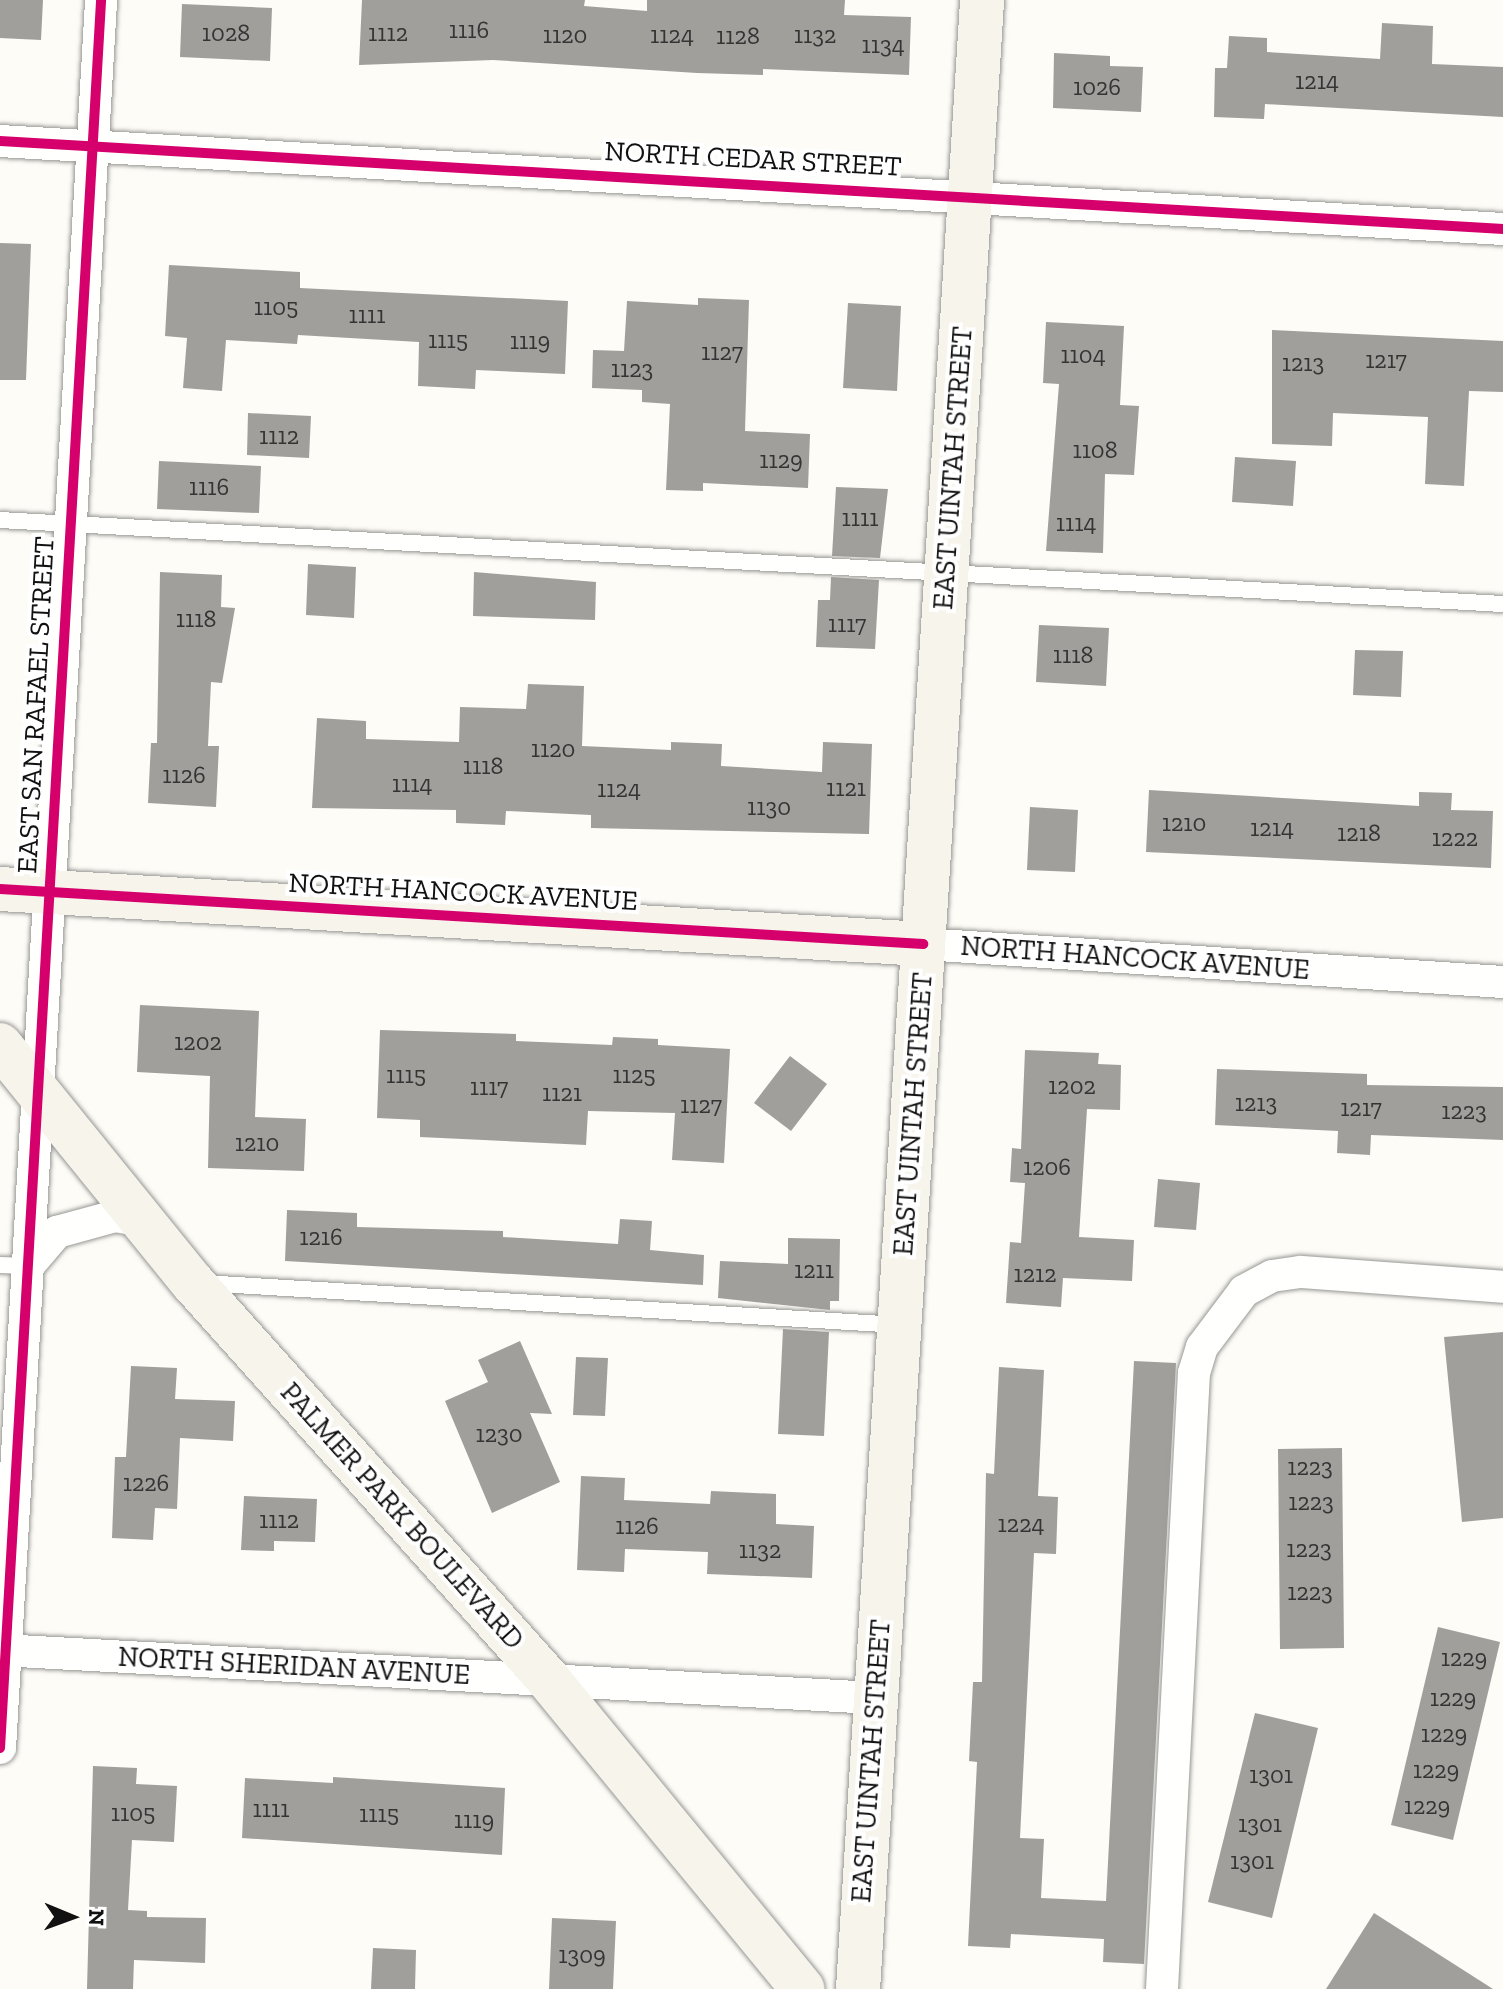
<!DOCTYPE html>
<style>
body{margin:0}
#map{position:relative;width:1503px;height:1989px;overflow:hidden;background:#fdfcf7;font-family:"Zilla Slab",serif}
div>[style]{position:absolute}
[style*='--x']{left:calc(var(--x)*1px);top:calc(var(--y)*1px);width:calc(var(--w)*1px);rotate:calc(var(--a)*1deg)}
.building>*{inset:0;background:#a19f9c}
.roads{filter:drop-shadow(0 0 2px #979795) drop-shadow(0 0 2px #979795)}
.lane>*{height:16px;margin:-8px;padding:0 8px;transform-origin:8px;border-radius:8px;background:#fffffe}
.street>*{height:32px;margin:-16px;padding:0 16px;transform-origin:16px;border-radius:16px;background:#fffffe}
.secondary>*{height:44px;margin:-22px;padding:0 22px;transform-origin:22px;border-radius:22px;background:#f6f4eb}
.cycleway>*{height:10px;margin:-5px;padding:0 5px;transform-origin:5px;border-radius:5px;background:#d6006c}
span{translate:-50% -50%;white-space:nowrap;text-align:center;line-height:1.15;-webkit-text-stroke:8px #fff;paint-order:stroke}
.number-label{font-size:24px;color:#353434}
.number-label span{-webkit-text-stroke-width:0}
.street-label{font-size:28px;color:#111}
.north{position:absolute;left:32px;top:1877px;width:80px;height:80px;-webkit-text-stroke:6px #fff;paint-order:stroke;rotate:91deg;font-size:22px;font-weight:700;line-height:32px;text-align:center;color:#111}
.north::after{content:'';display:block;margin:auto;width:28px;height:36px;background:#111;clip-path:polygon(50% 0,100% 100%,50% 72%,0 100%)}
</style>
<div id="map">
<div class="building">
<div style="clip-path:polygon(0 0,43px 0,41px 40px,0 38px)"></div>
<div style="clip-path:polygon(362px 0,585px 0,584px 6px,647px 11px,647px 0,845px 0,844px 15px,911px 17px,909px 75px,763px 69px,763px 75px,697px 73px,493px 60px,359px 65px)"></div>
<div style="clip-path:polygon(182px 4px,272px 8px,270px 61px,180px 57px)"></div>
<div style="clip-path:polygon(1382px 23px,1433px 26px,1432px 64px,1503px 67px,1503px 117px,1265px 104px,1264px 119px,1214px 117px,1215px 68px,1227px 68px,1229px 36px,1267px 38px,1267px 52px,1380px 59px)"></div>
<div style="clip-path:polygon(1054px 53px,1110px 56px,1110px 66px,1143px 67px,1141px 112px,1053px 108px)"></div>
<div style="clip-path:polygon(0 243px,31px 244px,26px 380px,0 380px)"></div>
<div style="clip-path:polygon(169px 265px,300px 272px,300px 288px,568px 301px,565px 374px,476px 370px,475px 389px,418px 386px,419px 342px,298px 335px,297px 344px,226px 340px,222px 391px,183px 388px,187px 338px,165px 336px)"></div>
<div style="clip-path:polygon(698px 298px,749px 300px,745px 431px,810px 434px,808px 488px,703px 483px,703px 491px,666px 490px,670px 404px,642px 402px,642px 390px,592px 388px,593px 350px,624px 351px,627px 301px,698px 305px)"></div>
<div style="clip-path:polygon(848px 303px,901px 306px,897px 391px,843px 388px)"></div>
<div style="clip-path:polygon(1046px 322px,1124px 326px,1120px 405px,1139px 406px,1134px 475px,1105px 474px,1103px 553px,1046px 551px,1059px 384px,1043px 383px)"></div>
<div style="clip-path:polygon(1272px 330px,1503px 341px,1503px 392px,1469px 391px,1464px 486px,1425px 484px,1428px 417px,1333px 413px,1332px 446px,1272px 444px)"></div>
<div style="clip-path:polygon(248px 413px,311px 416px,309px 458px,247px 455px)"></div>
<div style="clip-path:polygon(1235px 457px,1296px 461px,1293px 506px,1232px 502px)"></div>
<div style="clip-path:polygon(159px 461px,261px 466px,259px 513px,157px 509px)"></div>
<div style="clip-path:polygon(836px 487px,888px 489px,880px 558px,832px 556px)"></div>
<div style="clip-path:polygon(308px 564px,356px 567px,354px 618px,306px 615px)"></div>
<div style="clip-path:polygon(160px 572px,222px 575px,221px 607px,235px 608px,222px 683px,211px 682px,208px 746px,219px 746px,216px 807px,148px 803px,151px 743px,157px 743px)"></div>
<div style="clip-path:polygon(474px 572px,596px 582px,595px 620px,473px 616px)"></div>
<div style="clip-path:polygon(831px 577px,879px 580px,875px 649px,816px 647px,818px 600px,830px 600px)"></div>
<div style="clip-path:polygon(1039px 625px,1109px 628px,1106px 686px,1036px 682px)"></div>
<div style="clip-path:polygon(1355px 650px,1403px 651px,1401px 697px,1353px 695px)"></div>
<div style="clip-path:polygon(528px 684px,584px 686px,582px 746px,671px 750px,671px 742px,722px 744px,721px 766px,822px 772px,823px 742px,872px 744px,869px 834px,591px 828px,591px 815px,506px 811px,505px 825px,456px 823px,456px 810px,312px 808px,317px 718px,366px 721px,366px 739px,459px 742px,460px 707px,526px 709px)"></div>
<div style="clip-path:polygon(1149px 790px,1419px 806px,1419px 792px,1452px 793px,1451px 810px,1493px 811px,1491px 868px,1146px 852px)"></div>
<div style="clip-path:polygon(1030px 807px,1078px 810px,1075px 872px,1027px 870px)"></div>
<div style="clip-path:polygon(140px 1005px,259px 1011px,255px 1117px,306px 1119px,304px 1171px,208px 1168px,210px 1076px,137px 1072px)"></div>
<div style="clip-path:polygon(380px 1030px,516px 1034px,516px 1041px,612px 1045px,613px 1037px,658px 1039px,658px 1045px,730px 1049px,724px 1163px,672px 1160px,675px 1113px,588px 1111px,586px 1145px,420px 1137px,420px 1120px,377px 1118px)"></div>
<div style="clip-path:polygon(1025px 1050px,1099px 1053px,1098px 1064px,1121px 1065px,1120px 1110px,1087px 1109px,1079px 1237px,1134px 1240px,1132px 1281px,1063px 1278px,1061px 1307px,1006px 1303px,1010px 1242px,1021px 1243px,1025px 1183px,1010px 1182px,1012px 1148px,1021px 1149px)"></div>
<div style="clip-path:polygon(790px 1056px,827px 1084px,791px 1131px,754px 1103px)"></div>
<div style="clip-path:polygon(1217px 1069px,1367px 1074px,1367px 1085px,1503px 1087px,1503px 1140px,1371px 1135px,1370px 1155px,1337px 1153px,1338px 1131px,1215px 1125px)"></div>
<div style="clip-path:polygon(1158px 1179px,1200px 1183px,1196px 1230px,1154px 1227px)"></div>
<div style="clip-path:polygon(287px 1210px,357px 1213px,357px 1227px,503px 1231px,503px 1237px,618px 1244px,620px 1219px,652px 1221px,650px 1250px,704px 1255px,703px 1285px,285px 1261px)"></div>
<div style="clip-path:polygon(788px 1238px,840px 1239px,839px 1301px,830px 1301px,830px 1310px,718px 1298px,720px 1261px,788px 1264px)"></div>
<div style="clip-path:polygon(783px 1329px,829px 1332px,824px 1436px,778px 1434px)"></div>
<div style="clip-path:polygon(1503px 1332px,1503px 1518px,1462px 1522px,1444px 1337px)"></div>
<div style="clip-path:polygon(520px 1341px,552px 1414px,530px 1413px,560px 1482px,492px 1513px,445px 1401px,488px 1382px,478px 1360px)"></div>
<div style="clip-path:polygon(576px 1357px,608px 1358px,605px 1416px,573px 1415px)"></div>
<div style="clip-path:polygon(1134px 1361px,1176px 1363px,1144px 1964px,1103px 1962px,1104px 1939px,1011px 1934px,1010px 1948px,968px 1946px,977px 1762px,969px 1761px,973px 1682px,982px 1682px,986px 1473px,994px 1474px,999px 1367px,1044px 1370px,1038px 1496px,1058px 1497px,1056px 1554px,1034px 1553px,1020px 1838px,1044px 1839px,1041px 1898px,1106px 1901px)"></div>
<div style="clip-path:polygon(131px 1366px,177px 1368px,175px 1399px,235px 1401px,233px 1441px,180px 1438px,177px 1509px,155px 1508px,153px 1540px,112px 1538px,115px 1457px,126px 1457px)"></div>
<div style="clip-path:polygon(1342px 1448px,1344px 1648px,1280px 1649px,1278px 1449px)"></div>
<div style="clip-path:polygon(581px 1476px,625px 1478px,624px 1500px,710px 1504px,711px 1491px,776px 1494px,776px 1524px,814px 1526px,812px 1578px,707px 1574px,708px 1552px,625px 1549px,624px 1572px,577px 1570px)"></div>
<div style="clip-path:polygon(244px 1496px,317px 1499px,315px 1542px,274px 1541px,274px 1551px,241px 1550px)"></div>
<div style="clip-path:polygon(1438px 1627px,1500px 1642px,1453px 1840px,1391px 1825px)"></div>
<div style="clip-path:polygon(1255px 1713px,1318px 1728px,1272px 1918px,1208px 1902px)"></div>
<div style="clip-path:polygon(93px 1766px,137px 1768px,136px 1784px,177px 1786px,174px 1842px,132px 1840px,128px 1910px,147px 1911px,147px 1917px,206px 1918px,205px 1963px,134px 1960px,133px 1989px,87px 1989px)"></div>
<div style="clip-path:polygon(333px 1777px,505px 1788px,502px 1855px,242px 1838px,245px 1778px,333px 1783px)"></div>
<div style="clip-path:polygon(1374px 1913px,1493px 1989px,1326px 1989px)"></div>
<div style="clip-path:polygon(552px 1918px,616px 1921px,613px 1989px,549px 1989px)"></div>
<div style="clip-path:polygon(373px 1948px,416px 1950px,415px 1989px,371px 1989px)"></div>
</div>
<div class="roads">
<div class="lane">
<div style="--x:0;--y:520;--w:1505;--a:3.2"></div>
<div style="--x:0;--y:1265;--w:28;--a:2"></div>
<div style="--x:203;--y:1283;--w:697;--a:3.45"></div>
</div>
<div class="street">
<div style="--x:0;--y:141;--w:1506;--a:3.35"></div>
<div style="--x:923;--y:944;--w:581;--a:3.75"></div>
<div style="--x:28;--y:1266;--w:45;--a:-49.5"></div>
<div style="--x:57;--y:1232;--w:60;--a:-15.4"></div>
<div style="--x:115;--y:1216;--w:29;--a:10"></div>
<div style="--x:0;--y:1650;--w:877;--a:3.14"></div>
<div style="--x:0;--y:1748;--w:1751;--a:-86.69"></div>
<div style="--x:1162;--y:1989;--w:617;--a:-87.03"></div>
<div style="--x:1194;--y:1373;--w:27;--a:-73"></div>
<div style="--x:1202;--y:1347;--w:70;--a:-53.1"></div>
<div style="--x:1244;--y:1291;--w:32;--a:-28"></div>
<div style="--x:1272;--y:1276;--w:29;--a:-8"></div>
<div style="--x:1301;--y:1272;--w:203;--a:4.2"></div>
</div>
<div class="secondary">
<div style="--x:0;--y:889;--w:925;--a:3.41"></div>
<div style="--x:0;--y:1045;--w:306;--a:51"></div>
<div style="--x:193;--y:1283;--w:532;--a:48.12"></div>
<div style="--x:548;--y:1679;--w:401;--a:50.6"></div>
<div style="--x:858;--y:1989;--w:1993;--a:-86.43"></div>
</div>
</div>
<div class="cycleway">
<div style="--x:0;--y:141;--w:1506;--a:3.35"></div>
<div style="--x:0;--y:889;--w:925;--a:3.41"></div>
<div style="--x:0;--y:1748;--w:1751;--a:-86.69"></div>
</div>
<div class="number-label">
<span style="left:469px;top:30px">1116</span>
<span style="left:226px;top:33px">1028</span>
<span style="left:388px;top:33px">1112</span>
<span style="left:565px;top:35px">1120</span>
<span style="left:672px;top:35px">1124</span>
<span style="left:815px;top:35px">1132</span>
<span style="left:738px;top:36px">1128</span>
<span style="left:883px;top:45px">1134</span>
<span style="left:1317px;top:81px">1214</span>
<span style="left:1097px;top:87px">1026</span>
<span style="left:276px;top:307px">1105</span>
<span style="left:367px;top:315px">1111</span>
<span style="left:448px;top:340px">1115</span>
<span style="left:530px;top:341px">1119</span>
<span style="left:722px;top:352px">1127</span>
<span style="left:1083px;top:355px">1104</span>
<span style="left:1386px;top:360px">1217</span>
<span style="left:1303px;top:363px">1213</span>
<span style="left:632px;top:369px">1123</span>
<span style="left:279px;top:436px">1112</span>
<span style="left:1095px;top:450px">1108</span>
<span style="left:781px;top:460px">1129</span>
<span style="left:209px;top:487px">1116</span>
<span style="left:860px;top:518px">1111</span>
<span style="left:1076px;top:523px">1114</span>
<span style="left:196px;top:619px">1118</span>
<span style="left:847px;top:624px">1117</span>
<span style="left:1073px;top:655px">1118</span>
<span style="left:553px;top:749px">1120</span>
<span style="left:483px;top:766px">1118</span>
<span style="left:184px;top:775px">1126</span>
<span style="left:412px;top:784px">1114</span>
<span style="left:846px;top:788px">1121</span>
<span style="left:619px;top:789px">1124</span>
<span style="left:769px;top:807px">1130</span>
<span style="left:1184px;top:823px">1210</span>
<span style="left:1272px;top:828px">1214</span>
<span style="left:1359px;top:833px">1218</span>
<span style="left:1455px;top:838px">1222</span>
<span style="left:198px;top:1042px">1202</span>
<span style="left:406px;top:1075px">1115</span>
<span style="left:634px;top:1075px">1125</span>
<span style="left:1072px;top:1086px">1202</span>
<span style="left:489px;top:1087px">1117</span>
<span style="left:562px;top:1093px">1121</span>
<span style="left:1256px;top:1103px">1213</span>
<span style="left:701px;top:1105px">1127</span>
<span style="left:1361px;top:1108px">1217</span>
<span style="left:1464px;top:1111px">1223</span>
<span style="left:257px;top:1143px">1210</span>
<span style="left:1047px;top:1167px">1206</span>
<span style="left:321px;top:1237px">1216</span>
<span style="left:814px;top:1270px">1211</span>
<span style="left:1035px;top:1274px">1212</span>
<span style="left:499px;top:1434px">1230</span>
<span style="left:1310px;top:1467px">1223</span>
<span style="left:146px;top:1483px">1226</span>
<span style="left:1311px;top:1502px">1223</span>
<span style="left:279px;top:1520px">1112</span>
<span style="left:1021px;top:1524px">1224</span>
<span style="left:637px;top:1526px">1126</span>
<span style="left:1309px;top:1549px">1223</span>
<span style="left:760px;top:1550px">1132</span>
<span style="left:1310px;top:1592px">1223</span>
<span style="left:1464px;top:1658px">1229</span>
<span style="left:1453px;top:1698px">1229</span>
<span style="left:1444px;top:1734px">1229</span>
<span style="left:1436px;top:1770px">1229</span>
<span style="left:1271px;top:1775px">1301</span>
<span style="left:1427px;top:1806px">1229</span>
<span style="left:271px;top:1809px">1111</span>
<span style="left:133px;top:1813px">1105</span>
<span style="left:379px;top:1814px">1115</span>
<span style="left:474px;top:1820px">1119</span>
<span style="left:1260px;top:1824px">1301</span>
<span style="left:1252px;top:1861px">1301</span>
<span style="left:582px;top:1955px">1309</span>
</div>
<div class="street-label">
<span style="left:753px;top:159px;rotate:3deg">NORTH CEDAR STREET</span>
<span style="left:953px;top:468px;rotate:-86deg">EAST UINTAH STREET</span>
<span style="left:36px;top:705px;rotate:-87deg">EAST SAN RAFAEL STREET</span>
<span style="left:463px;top:892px;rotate:3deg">NORTH HANCOCK AVENUE</span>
<span style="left:1135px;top:958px;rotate:4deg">NORTH HANCOCK AVENUE</span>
<span style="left:913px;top:1114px;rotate:-86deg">EAST UINTAH STREET</span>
<span style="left:402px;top:1516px;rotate:48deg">PALMER PARK BOULEVARD</span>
<span style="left:294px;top:1666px;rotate:3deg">NORTH SHERIDAN AVENUE</span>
<span style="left:871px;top:1761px;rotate:-86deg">EAST UINTAH STREET</span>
</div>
<div class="north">N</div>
</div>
